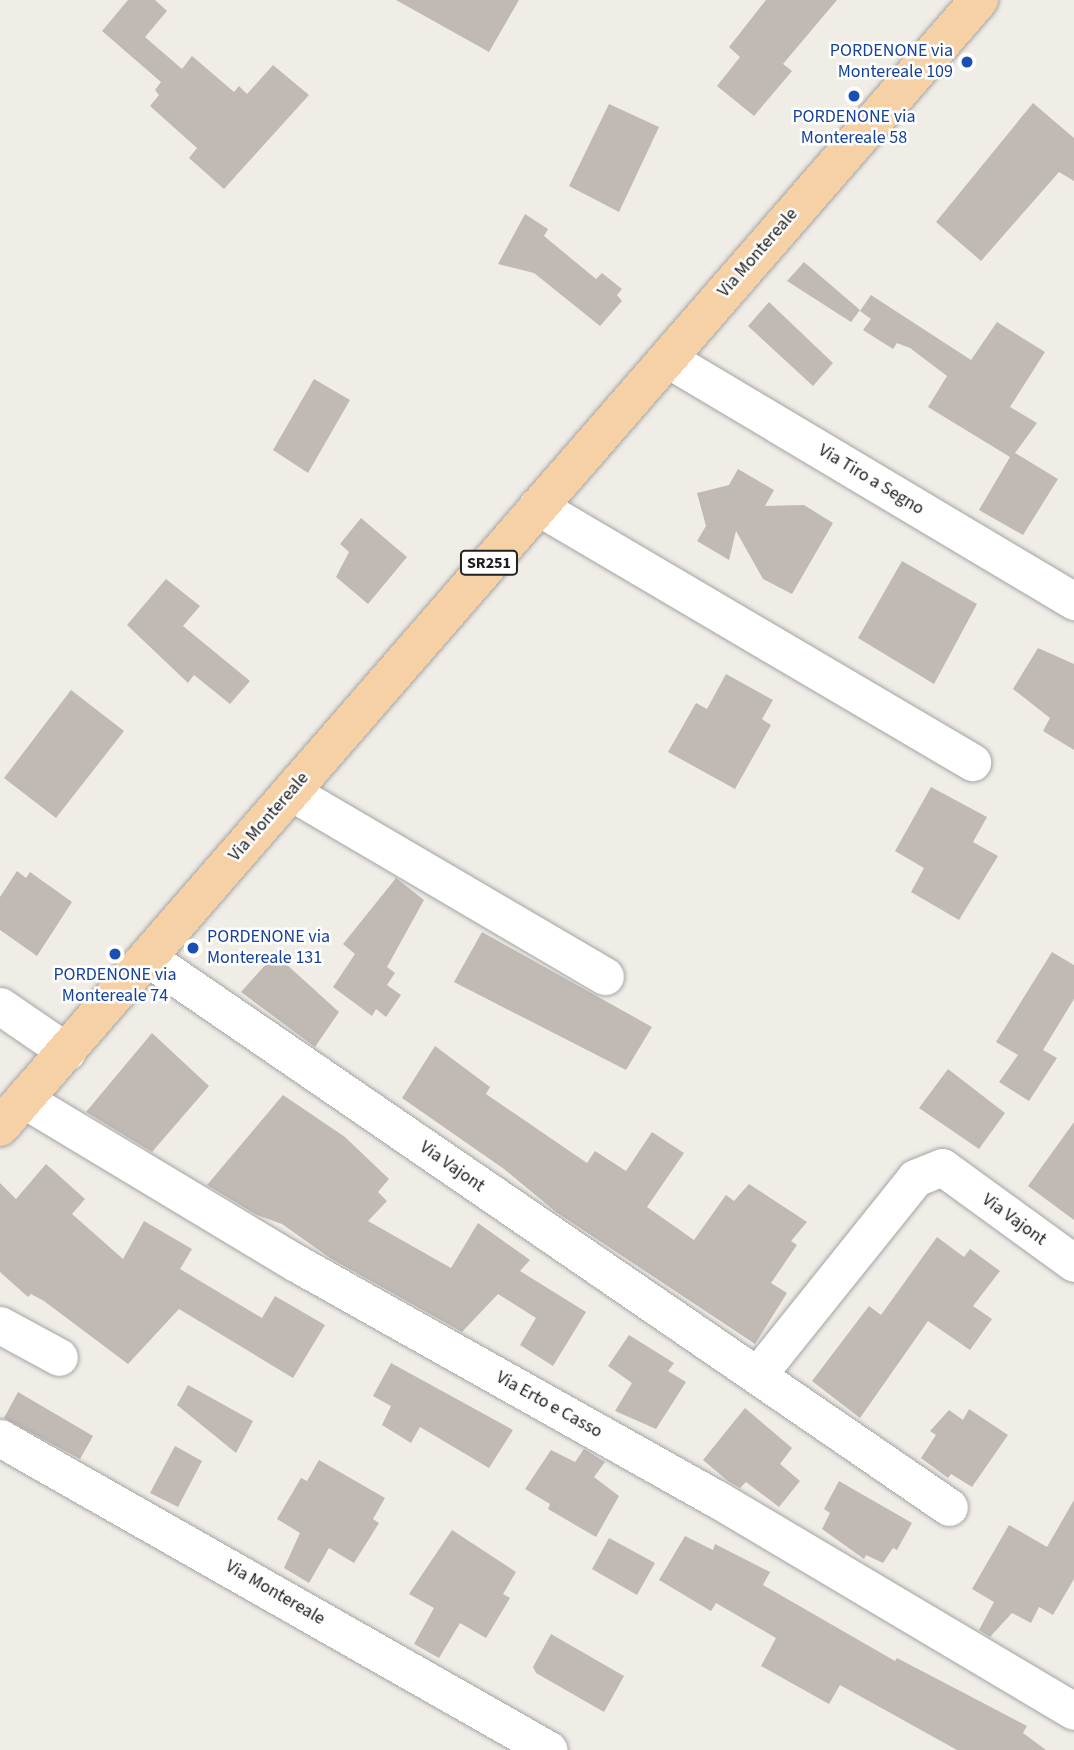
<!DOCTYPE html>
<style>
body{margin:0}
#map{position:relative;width:1074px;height:1750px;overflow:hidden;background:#f0ede7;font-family:"Source Sans 3",sans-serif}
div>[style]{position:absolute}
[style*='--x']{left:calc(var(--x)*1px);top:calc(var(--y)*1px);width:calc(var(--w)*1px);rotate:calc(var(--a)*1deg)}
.building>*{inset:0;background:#c0b9b4}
.roads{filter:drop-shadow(0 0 2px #a4a4a4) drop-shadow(0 0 2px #a4a4a4)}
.minor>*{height:37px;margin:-18.5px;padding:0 18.5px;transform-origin:18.5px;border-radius:18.5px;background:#fff}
.primary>*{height:38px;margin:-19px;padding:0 19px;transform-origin:19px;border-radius:19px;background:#f6d1a6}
.dots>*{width:19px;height:19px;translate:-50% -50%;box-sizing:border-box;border:4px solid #fff;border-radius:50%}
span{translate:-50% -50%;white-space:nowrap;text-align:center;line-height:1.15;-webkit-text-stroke:5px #fff;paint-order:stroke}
.shield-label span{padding:2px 5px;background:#fff;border:2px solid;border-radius:5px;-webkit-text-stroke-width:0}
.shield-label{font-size:16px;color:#202020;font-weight:700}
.transit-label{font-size:18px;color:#164399}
.right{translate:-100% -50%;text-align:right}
.left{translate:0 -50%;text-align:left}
.street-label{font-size:18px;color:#202020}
</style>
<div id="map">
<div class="building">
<div style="clip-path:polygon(128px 0,155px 0,167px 11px,145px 37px,182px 69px,192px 56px,234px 92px,239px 86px,247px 94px,273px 65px,309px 95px,224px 189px,189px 158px,197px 148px,150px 106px,159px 95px,155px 90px,161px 82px,102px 31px)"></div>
<div style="clip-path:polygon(396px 0,519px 0,489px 52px)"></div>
<div style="clip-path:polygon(766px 0,837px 0,783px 64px,792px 71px,754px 116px,717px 86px,740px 57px,729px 47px)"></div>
<div style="clip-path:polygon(1033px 103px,1074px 138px,1074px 181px,1059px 172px,981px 261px,936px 222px)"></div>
<div style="clip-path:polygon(609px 104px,659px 127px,619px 212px,569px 186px)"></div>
<div style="clip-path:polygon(525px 214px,548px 229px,544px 236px,596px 279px,602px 273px,622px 289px,617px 295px,622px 301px,600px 326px,534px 273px,498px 264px)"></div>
<div style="clip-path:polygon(804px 262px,860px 310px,851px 322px,787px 281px)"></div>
<div style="clip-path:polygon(871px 295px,971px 360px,997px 322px,1045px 352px,1010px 407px,1037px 423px,1015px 453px,1058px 479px,1023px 535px,979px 510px,1010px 457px,928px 407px,947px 376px,910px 348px,897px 343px,893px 349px,863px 330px,871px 319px,860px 311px)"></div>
<div style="clip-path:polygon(769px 302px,833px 363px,813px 386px,748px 326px)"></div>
<div style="clip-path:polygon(314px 379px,350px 400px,308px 473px,273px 450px)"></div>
<div style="clip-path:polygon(738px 469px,774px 490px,765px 506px,804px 505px,833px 523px,792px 594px,763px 579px,736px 531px,729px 560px,697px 541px,706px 526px,697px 493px,729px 485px)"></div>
<div style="clip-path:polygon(361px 518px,407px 557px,368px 604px,336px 577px,349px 552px,340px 544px)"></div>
<div style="clip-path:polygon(902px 561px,977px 604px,934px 684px,858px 638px)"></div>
<div style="clip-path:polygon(166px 579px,200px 606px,183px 626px,250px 681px,230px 704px,194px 675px,188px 683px,127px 625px)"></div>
<div style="clip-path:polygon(1038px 648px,1074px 664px,1074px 750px,1043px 731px,1050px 718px,1013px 689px)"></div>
<div style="clip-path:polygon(726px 674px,773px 700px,762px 719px,771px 725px,735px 789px,668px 752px,696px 703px,707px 709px)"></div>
<div style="clip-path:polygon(71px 690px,124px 731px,56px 818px,4px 778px)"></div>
<div style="clip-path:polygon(931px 787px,987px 817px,973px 842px,998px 856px,959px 920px,911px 892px,924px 868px,895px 851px)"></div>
<div style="clip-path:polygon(17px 871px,26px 878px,30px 872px,72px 902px,37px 956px,0 930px,0 897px)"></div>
<div style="clip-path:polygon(396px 878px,424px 900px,387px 967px,395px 973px,387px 985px,401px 995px,386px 1017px,376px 1009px,372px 1016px,333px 987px,355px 954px,343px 944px)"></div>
<div style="clip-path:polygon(482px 932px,652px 1027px,626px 1070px,454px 982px)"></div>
<div style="clip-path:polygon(1052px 952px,1074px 965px,1074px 999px,1043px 1050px,1057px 1058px,1029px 1101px,999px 1082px,1018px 1055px,996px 1042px)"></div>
<div style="clip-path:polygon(275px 954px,339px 1012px,315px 1047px,241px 992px)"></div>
<div style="clip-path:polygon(152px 1033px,209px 1086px,152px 1152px,86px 1112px)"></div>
<div style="clip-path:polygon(435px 1046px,490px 1087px,486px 1094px,587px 1163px,595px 1151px,626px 1171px,652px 1132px,684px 1153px,647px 1207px,694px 1240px,726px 1195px,734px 1201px,749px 1184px,807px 1222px,791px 1241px,797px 1245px,771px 1283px,787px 1293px,755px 1344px,556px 1212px,504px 1169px,402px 1098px)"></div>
<div style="clip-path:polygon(948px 1069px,1005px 1113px,979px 1149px,919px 1108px)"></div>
<div style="clip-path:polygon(283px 1095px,345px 1137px,389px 1179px,378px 1192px,387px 1201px,368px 1221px,451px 1268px,478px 1223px,530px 1260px,520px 1271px,586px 1312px,553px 1366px,520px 1345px,536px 1318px,498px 1294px,462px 1332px,330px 1258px,282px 1224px,257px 1215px,207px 1185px)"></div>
<div style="clip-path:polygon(1074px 1122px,1074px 1220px,1028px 1186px)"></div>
<div style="clip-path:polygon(46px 1164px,85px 1199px,72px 1214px,123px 1259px,144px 1221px,192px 1249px,180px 1269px,262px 1318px,275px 1296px,325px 1325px,293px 1378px,179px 1309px,128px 1364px,44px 1301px,31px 1294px,28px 1297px,0 1272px,0 1183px,16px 1199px)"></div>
<div style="clip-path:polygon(937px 1237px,964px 1257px,970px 1249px,1000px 1271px,973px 1306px,992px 1319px,970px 1350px,928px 1321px,860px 1418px,812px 1381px,869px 1306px,881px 1315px)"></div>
<div style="clip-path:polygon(629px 1335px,674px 1363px,668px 1371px,686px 1382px,656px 1429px,615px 1411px,632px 1383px,608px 1366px)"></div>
<div style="clip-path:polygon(391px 1363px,513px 1430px,489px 1468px,420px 1427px,411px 1443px,382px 1425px,391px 1406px,373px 1396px)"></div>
<div style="clip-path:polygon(188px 1385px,253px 1421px,236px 1453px,177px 1405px)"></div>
<div style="clip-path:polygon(18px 1392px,93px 1436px,80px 1459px,4px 1418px)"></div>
<div style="clip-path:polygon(745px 1408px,792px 1448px,780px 1464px,800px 1481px,779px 1507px,746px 1482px,740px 1488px,728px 1481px,703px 1460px)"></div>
<div style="clip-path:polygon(969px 1409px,1008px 1435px,972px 1487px,951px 1474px,948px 1478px,921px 1458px,936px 1435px,930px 1431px,949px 1410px,963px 1420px)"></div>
<div style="clip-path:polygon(175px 1446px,202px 1461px,178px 1507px,150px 1493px)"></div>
<div style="clip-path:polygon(584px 1449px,605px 1462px,594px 1477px,619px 1496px,596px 1537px,548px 1509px,550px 1504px,525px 1489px,551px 1450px,575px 1462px)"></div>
<div style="clip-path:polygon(319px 1460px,385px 1498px,373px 1519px,379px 1523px,354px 1563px,329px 1548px,309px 1583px,284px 1568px,300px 1533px,277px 1519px,301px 1478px,307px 1481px)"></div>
<div style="clip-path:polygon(839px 1481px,912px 1523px,897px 1550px,893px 1548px,883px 1563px,866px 1555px,864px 1559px,822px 1529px,830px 1513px,824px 1509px)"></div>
<div style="clip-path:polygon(1074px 1500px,1074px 1579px,1053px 1615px,1039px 1607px,1031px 1623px,1012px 1613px,990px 1637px,979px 1630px,994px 1602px,972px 1589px,1009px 1525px,1047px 1547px)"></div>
<div style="clip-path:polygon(452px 1530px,516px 1572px,503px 1594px,510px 1598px,486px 1638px,460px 1623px,439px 1658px,414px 1644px,434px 1608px,409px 1594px)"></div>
<div style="clip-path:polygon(685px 1536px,713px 1550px,715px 1544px,770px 1572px,763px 1585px,895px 1661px,897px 1658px,1027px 1726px,1023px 1733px,1046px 1750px,957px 1750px,840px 1685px,829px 1704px,761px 1666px,776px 1638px,716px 1603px,711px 1611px,659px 1580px)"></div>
<div style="clip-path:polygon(609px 1538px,655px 1563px,637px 1595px,592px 1569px)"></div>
<div style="clip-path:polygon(551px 1634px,624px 1676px,604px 1712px,536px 1673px,533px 1667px)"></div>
</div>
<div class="roads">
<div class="minor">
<div style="--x:668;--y:359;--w:473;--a:30.8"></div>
<div style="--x:537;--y:506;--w:505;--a:30.48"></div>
<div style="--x:291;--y:792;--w:364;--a:30.4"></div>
<div style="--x:148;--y:958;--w:971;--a:34.43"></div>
<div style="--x:0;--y:1006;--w:81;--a:34.5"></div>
<div style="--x:23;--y:1099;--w:318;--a:31"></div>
<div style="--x:296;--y:1263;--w:483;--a:29.3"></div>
<div style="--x:717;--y:1499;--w:415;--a:30.7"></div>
<div style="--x:0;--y:1325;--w:67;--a:28.5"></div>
<div style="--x:759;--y:1373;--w:250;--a:-51.3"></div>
<div style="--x:915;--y:1178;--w:29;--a:-22"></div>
<div style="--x:942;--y:1167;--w:163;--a:36"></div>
<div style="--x:0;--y:1438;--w:631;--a:29.61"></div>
</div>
<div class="primary">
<div style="--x:0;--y:1127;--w:1493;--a:-49.02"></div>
</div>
</div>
<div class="dots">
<div style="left:967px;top:62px;background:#1a4fb4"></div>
<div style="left:854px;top:96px;background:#1a4fb4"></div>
<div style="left:193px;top:948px;background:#1a4fb4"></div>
<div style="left:115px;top:954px;background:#1a4fb4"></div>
</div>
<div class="shield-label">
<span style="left:489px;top:563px">SR251</span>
</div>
<div class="transit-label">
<span class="right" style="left:953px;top:62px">PORDENONE via<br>Montereale 109</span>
<span style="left:854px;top:128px">PORDENONE via<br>Montereale 58</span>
<span class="left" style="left:207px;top:948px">PORDENONE via<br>Montereale 131</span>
<span style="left:115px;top:986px">PORDENONE via<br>Montereale 74</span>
</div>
<div class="street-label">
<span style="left:758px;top:253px;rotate:-49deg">Via Montereale</span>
<span style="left:871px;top:480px;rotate:31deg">Via Tiro a Segno</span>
<span style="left:269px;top:817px;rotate:-49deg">Via Montereale</span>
<span style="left:452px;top:1167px;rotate:35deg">Via Vajont</span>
<span style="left:1014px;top:1220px;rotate:36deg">Via Vajont</span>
<span style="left:549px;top:1405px;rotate:29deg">Via Erto e Casso</span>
<span style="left:275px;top:1593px;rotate:30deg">Via Montereale</span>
</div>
</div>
